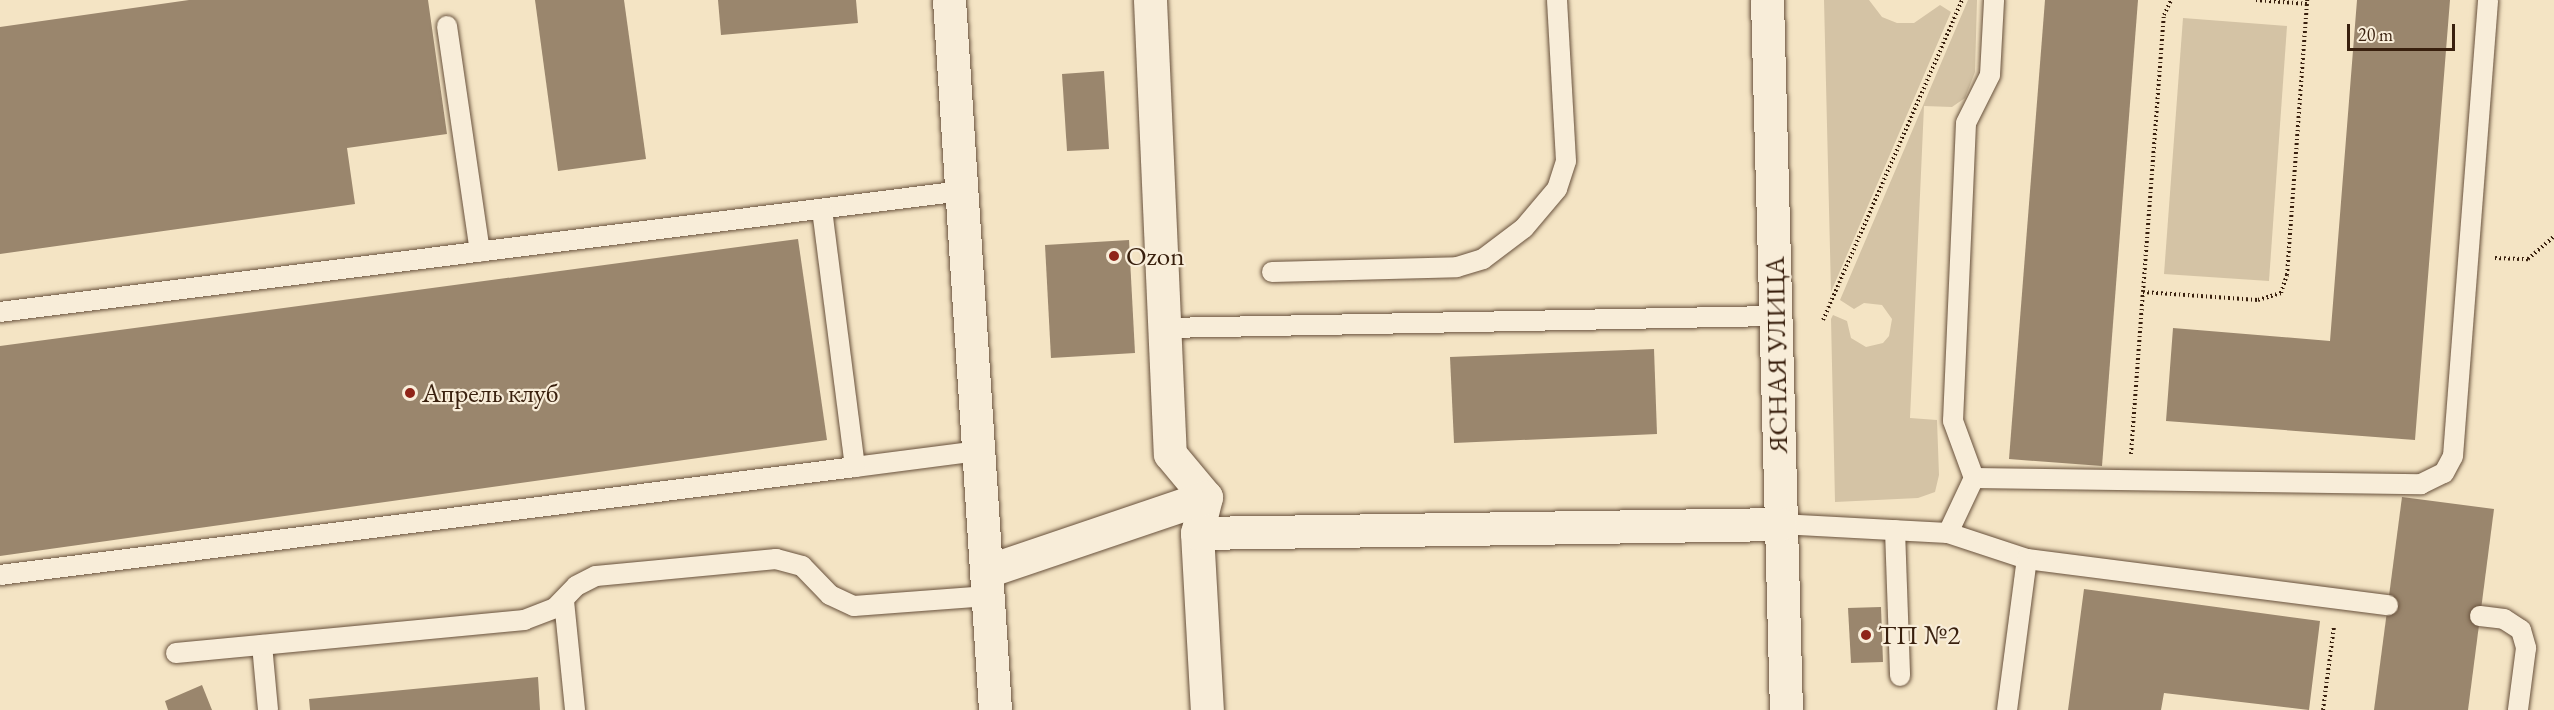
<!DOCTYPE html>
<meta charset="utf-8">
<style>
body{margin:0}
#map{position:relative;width:2554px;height:710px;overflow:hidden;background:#f4e4c4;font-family:"EB Garamond",serif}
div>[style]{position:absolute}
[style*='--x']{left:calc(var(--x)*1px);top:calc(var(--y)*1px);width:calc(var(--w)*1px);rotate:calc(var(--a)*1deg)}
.green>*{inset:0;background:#d4c3a5}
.building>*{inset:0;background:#9a866d}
.path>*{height:4px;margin-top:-2px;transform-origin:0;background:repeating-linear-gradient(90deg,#39200e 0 1.5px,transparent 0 4.5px)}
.roads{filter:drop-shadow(0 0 2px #68513c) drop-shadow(0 0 2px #68513c)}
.service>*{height:20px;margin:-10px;padding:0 10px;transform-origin:10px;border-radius:10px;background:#f8edd9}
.minor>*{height:33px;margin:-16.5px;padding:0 16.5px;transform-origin:16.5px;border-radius:16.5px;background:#f8edd9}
.tertiary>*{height:33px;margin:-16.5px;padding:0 16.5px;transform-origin:16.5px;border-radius:16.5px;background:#f8edd9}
.dots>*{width:16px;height:16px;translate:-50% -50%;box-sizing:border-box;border:3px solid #f8edd9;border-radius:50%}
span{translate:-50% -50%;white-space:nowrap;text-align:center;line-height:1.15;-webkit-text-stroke:4.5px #f8edd9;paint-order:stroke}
.poi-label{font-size:27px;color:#39200e}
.left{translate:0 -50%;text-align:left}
.street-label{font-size:27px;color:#39200e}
.scale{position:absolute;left:2347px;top:24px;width:108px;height:27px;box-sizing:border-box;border:3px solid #39200e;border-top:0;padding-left:8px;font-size:18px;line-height:21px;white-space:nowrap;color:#39200e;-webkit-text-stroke:4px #f8edd9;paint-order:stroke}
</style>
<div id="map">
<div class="green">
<div style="clip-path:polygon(1824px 0,1869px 0,1882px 17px,1897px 23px,1914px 23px,1940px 5px,1951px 12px,1831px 292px)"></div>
<div style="clip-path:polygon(1968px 0,1977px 0,1975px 72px,1965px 98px,1952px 107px,1924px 106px,1910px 418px,1937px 420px,1939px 475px,1935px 492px,1918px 498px,1835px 502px,1831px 319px,1833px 315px,1847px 321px,1851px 338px,1866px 347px,1883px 343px,1889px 336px,1892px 319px,1882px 305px,1864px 303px,1854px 309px,1840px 300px)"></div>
<div style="clip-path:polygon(2183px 18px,2287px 26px,2269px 281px,2164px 274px)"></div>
</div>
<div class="building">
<div style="clip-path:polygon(189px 0,428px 0,447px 134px,347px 148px,355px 204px,0 254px,0 27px)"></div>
<div style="clip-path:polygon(535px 0,624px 0,646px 159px,558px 171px)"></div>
<div style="clip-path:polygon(718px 0,856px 0,858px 23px,721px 35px)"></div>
<div style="clip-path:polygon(2045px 0,2138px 0,2102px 466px,2009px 459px)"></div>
<div style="clip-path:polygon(2357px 0,2450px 0,2415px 440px,2166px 421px,2173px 328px,2330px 341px)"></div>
<div style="clip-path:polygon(1104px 71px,1109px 149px,1067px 151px,1062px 74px)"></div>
<div style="clip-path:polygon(798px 239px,827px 440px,0 556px,0 346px)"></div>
<div style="clip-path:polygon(1129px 240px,1135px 353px,1051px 358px,1045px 245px)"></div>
<div style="clip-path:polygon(1654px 349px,1657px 434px,1454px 443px,1450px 357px)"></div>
<div style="clip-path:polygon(2402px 497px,2494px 509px,2468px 710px,2374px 710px)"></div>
<div style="clip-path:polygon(2084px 589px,2320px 621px,2309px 710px,2164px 693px,2161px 710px,2068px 710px)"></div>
<div style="clip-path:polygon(1881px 607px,1883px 662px,1851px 663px,1848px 608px)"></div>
<div style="clip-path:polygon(538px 677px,540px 710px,310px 710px,309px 699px)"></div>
<div style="clip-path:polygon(202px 685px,212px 710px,168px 710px,165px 701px)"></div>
</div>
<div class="path">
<div style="--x:2256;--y:0;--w:51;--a:4.5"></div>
<div style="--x:2495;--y:258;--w:33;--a:2"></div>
<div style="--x:2528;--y:259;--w:35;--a:-41"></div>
<div style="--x:2143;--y:292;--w:278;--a:-85.7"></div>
<div style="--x:2164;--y:15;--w:17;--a:-65"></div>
<div style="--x:1823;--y:320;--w:349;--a:-66.5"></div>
<div style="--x:2131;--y:454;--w:162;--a:-85.8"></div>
<div style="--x:2143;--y:292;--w:115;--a:4"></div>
<div style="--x:2258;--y:300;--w:24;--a:-17"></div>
<div style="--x:2281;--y:293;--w:19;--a:-72"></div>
<div style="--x:2287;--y:275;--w:276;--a:-85.8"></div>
<div style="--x:2323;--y:710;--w:85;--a:-82.5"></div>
</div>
<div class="roads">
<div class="service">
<div style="--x:447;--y:26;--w:228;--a:81.7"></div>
<div style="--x:1272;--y:272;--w:185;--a:-1.5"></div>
<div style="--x:1457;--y:267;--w:27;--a:-17"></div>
<div style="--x:1483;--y:259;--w:51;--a:-37.1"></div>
<div style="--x:1524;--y:228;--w:51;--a:-49.8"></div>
<div style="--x:1557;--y:189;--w:29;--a:-72"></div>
<div style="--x:1566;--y:161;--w:161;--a:-93.2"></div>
<div style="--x:0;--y:312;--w:970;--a:-7.17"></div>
<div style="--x:1165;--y:328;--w:610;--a:-1.13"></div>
<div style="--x:855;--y:467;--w:125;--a:-7.4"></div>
<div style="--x:1974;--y:478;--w:61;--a:-110.2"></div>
<div style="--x:1953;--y:421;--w:298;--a:-87.5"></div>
<div style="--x:1966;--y:123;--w:54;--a:-63.4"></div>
<div style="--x:1990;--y:75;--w:75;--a:-86.9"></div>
<div style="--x:1780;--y:524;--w:168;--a:3.1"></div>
<div style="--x:1948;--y:533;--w:61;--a:-64.7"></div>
<div style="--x:1974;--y:478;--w:447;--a:0.8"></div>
<div style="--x:2421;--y:484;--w:25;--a:-26"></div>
<div style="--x:2444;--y:473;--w:19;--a:-62"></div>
<div style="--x:2453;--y:456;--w:457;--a:-85.6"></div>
<div style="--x:1895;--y:530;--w:146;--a:88"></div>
<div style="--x:1948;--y:533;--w:83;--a:18.2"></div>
<div style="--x:2027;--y:559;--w:364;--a:7.3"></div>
<div style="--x:0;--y:575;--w:862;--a:-7.2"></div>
<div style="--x:855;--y:467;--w:260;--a:-97.3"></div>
<div style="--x:564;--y:601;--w:110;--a:84.2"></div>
<div style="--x:2480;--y:616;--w:24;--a:7"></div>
<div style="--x:2504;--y:619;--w:20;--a:33"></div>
<div style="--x:2521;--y:630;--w:19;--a:74"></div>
<div style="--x:2526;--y:648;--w:63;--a:97.4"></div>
<div style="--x:262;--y:645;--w:65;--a:84.7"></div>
<div style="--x:176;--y:653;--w:350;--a:-5.4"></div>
<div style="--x:524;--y:620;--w:33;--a:-21"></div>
<div style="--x:555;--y:608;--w:30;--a:-46"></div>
<div style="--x:576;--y:586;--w:22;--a:-27"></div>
<div style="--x:596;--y:576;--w:181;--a:-5.4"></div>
<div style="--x:776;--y:559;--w:27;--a:15"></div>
<div style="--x:802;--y:566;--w:40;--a:46"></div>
<div style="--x:830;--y:595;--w:26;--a:25"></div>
<div style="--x:854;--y:606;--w:134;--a:-4.3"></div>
<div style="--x:2007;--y:710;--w:152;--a:-82.5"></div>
</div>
<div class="minor">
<div style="--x:1150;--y:0;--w:454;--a:87.5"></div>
<div style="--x:1170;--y:454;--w:56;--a:50.1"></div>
<div style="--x:1206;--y:497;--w:37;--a:104"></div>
<div style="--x:1197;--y:533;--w:177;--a:86.8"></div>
<div style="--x:1767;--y:0;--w:710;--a:88.47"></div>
<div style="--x:1197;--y:533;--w:583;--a:-0.88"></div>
<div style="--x:987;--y:571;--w:231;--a:-18.7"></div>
</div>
<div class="tertiary">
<div style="--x:949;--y:0;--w:711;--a:86.29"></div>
</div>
</div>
<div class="dots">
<div style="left:1114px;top:256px;background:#8f2418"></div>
<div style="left:410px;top:393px;background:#8f2418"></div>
<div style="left:1866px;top:635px;background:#8f2418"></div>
</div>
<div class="poi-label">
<span class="left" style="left:1126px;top:256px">Ozon</span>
<span class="left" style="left:422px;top:393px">Апрель клуб</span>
<span class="left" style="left:1878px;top:635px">ТП №2</span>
</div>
<div class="street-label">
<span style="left:1776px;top:355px;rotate:-91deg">ЯСНАЯ УЛИЦА</span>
</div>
<div class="scale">20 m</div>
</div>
